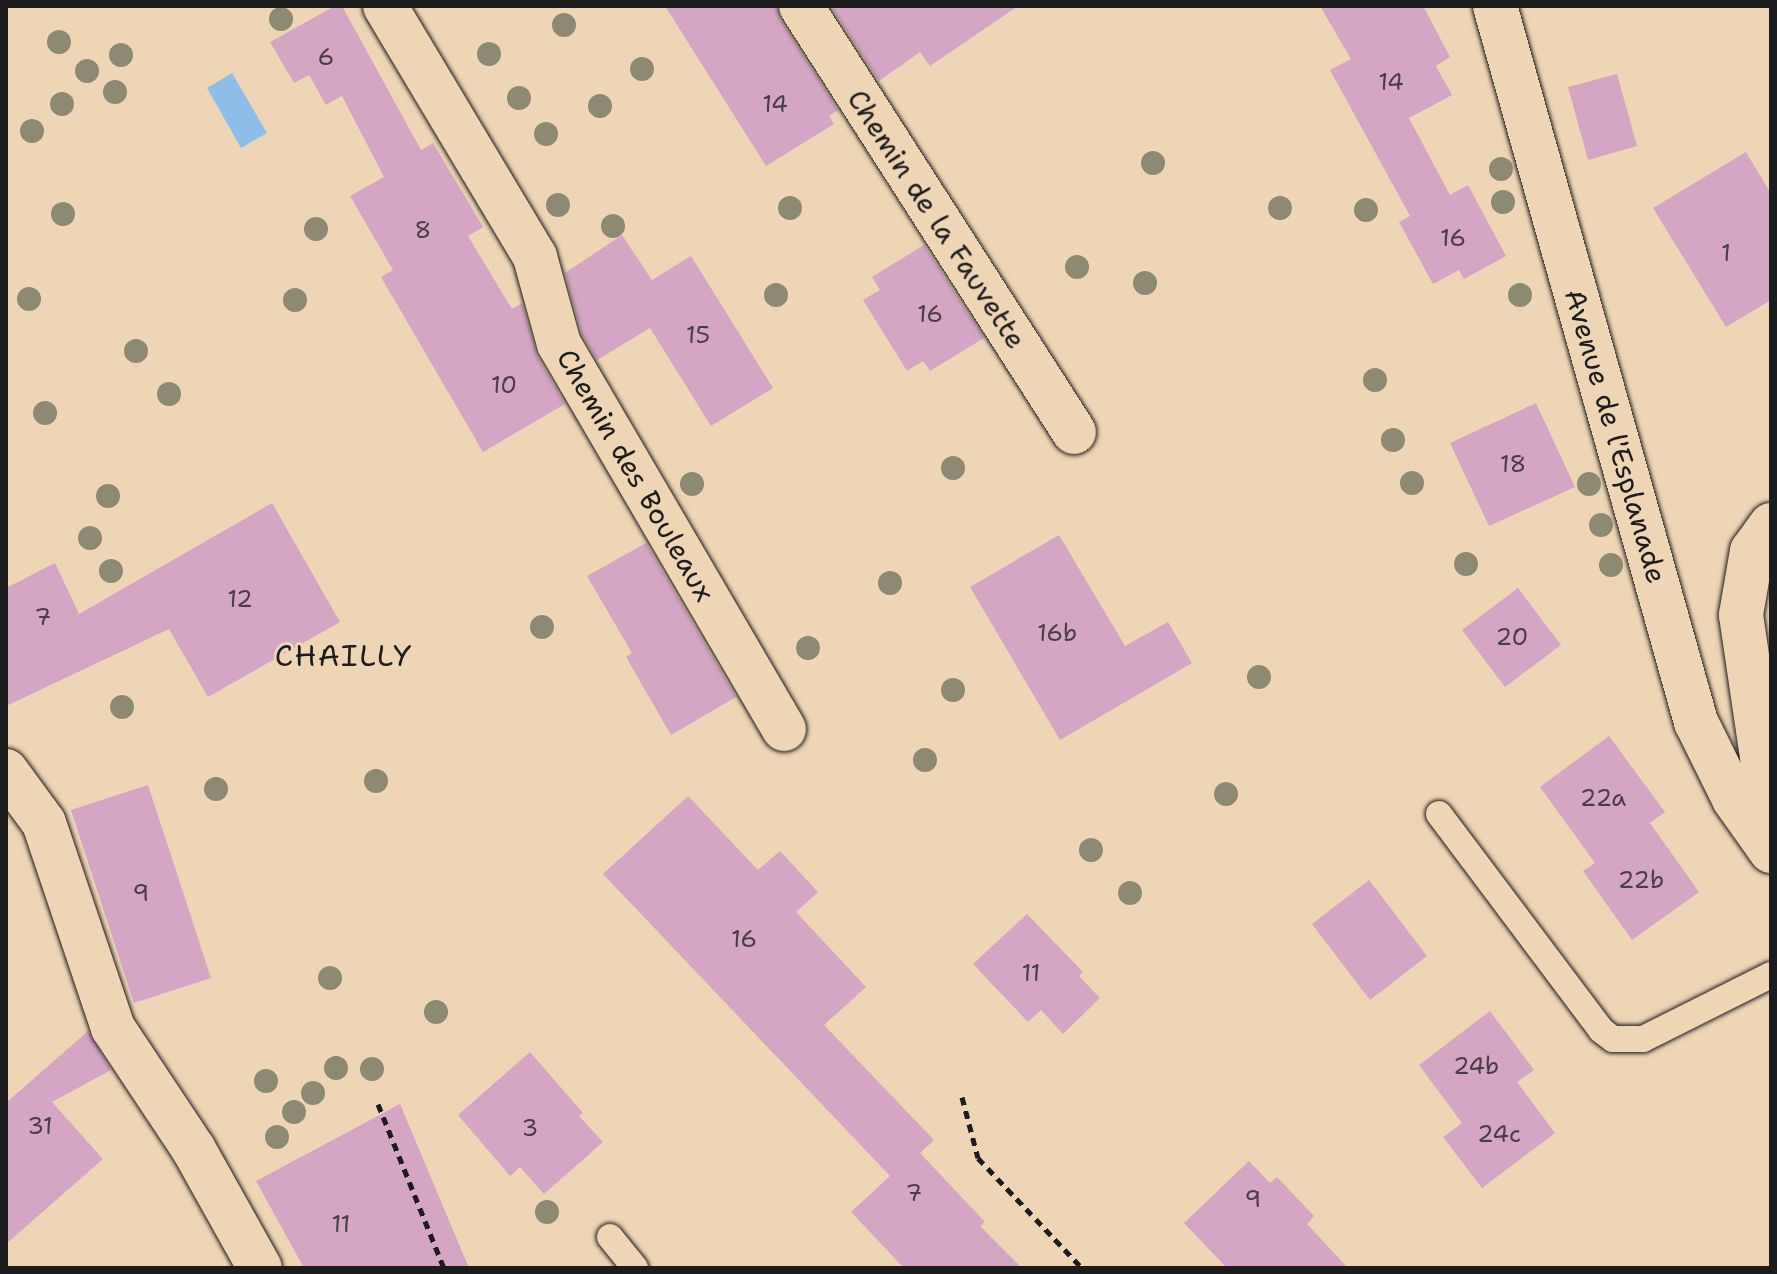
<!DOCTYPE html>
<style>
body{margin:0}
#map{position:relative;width:1777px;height:1274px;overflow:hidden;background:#eed5b6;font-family:"Shantell Sans",sans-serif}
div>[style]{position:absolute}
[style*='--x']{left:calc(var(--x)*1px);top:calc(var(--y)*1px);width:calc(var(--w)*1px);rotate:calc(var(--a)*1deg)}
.water>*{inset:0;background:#8ebde9}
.building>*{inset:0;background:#d5a5c4}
.path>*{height:5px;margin-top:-2.5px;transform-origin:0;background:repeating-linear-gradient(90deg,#1c1c1c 0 8px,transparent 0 14px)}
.roads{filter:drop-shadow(0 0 2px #1c1c1c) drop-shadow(0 0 2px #1c1c1c)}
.lane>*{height:26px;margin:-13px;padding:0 13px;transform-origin:13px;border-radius:13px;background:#eed5b6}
.street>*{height:44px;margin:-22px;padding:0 22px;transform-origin:22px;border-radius:22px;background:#eed5b6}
.trees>*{width:24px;height:24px;margin:-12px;border-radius:50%;background:#8d8973}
span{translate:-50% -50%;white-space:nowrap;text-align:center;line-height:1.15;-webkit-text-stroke:6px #eed5b6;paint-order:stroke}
.number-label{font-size:24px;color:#4a3e46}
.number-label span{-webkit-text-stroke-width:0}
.street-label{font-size:28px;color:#1c1c1c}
.neighbourhood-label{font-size:30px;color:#1c1c1c;letter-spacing:2px}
.frame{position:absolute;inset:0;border:8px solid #1c1c1c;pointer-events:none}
</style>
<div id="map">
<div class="water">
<div style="clip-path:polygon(232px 73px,267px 133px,241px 148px,207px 88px)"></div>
</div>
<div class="building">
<div style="clip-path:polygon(335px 6px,342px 6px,421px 150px,433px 143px,483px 227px,468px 236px,512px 309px,522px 303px,537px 356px,565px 404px,483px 452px,381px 277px,393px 270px,350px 196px,384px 177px,342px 96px,326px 105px,309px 75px,294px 83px,270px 42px)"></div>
<div style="clip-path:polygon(665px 6px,776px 6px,780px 19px,838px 110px,829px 116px,834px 124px,766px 166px)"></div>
<div style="clip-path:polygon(831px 6px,1018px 6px,930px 66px,920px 52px,879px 81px)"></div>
<div style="clip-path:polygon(1320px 6px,1423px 6px,1450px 57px,1436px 66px,1452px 95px,1409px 118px,1450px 195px,1468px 185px,1506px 256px,1464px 279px,1459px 270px,1433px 284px,1399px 222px,1410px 216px,1330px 70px,1351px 59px)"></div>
<div style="clip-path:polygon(1617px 74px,1637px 146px,1588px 160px,1568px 87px)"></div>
<div style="clip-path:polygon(1746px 152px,1771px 194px,1771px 300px,1726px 327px,1653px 208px)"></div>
<div style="clip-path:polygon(622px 235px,652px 280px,691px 256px,773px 388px,711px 426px,650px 328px,597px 360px,582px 334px,565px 273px)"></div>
<div style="clip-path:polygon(924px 245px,984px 338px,930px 371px,923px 361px,907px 371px,863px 300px,880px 290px,872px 277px)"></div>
<div style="clip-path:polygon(1536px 403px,1575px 487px,1489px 526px,1450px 443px)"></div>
<div style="clip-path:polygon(272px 503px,340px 622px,208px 697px,169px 629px,6px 706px,6px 588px,55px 563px,79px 614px)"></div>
<div style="clip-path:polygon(1059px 535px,1125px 646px,1168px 622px,1192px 663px,1060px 740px,970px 587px)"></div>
<div style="clip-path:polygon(646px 543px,736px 697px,671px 735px,626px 657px,632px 653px,587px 576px)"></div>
<div style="clip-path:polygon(1518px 588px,1561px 645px,1505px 687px,1462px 630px)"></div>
<div style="clip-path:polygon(1609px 736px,1665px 812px,1650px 823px,1699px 892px,1632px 940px,1583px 871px,1595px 863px,1540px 787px)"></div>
<div style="clip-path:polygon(148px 785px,211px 978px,134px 1003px,71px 810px)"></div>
<div style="clip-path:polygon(688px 796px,758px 870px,780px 851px,818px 892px,796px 912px,866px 987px,824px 1025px,934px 1140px,920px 1153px,985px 1222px,980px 1226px,1022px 1268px,904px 1268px,851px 1212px,890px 1176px,603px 874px)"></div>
<div style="clip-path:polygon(1369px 880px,1427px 956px,1370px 1000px,1312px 924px)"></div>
<div style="clip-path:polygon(1027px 914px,1083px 972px,1079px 976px,1100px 998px,1063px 1034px,1041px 1010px,1028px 1022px,973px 964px)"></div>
<div style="clip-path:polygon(1490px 1011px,1534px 1070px,1517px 1082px,1555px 1133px,1482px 1188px,1443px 1137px,1462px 1123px,1419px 1065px)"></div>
<div style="clip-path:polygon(88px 1031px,111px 1070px,52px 1102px,103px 1159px,6px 1244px,6px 1103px)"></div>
<div style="clip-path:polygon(530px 1052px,583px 1113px,579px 1116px,603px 1142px,544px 1194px,520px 1167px,510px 1176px,458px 1115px)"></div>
<div style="clip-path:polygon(400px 1104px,469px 1268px,304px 1268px,256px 1181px)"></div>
<div style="clip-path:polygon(1249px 1161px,1270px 1183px,1277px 1177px,1314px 1216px,1307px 1224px,1348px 1268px,1227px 1268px,1184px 1223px)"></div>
</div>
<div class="path">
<div style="--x:962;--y:1097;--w:63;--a:75.3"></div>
<div style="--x:978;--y:1158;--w:151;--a:46.6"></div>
<div style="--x:378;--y:1104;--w:177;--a:68.1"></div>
</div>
<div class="roads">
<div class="lane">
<div style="--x:1439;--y:814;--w:270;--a:53.1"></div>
<div style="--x:1601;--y:1030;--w:15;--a:37"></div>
<div style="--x:1613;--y:1039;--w:30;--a:0"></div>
<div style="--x:1643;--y:1039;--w:143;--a:-26.6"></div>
<div style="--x:610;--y:1237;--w:40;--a:51"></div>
</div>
<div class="street">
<div style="--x:385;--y:6;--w:292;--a:59.1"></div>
<div style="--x:535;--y:257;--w:90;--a:74.6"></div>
<div style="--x:559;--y:344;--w:446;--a:59.7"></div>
<div style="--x:801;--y:6;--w:506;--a:57.35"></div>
<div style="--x:1495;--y:6;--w:744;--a:74.32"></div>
<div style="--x:1696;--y:722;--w:86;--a:63.7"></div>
<div style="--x:1734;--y:799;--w:64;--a:54.6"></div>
<div style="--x:1771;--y:525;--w:32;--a:126"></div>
<div style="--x:1752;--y:551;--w:65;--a:99.8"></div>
<div style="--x:1741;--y:615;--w:206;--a:81.6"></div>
<div style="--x:6;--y:771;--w:64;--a:53.8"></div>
<div style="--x:44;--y:823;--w:216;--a:71.4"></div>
<div style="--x:113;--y:1028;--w:146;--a:56.4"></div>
<div style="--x:194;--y:1150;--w:135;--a:60.8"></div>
</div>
</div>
<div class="trees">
<div style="left:281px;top:19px"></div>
<div style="left:564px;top:25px"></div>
<div style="left:59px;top:42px"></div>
<div style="left:489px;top:54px"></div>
<div style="left:121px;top:55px"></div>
<div style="left:642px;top:69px"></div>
<div style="left:87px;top:71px"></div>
<div style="left:115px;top:92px"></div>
<div style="left:519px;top:98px"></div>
<div style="left:62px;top:104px"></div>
<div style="left:600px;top:106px"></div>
<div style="left:32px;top:131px"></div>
<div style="left:546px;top:134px"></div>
<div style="left:1153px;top:163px"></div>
<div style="left:1501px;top:169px"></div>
<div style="left:1503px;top:202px"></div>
<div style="left:558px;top:205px"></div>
<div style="left:790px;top:208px"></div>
<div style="left:1280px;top:208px"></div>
<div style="left:1366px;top:210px"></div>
<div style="left:63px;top:214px"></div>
<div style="left:613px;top:226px"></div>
<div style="left:316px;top:229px"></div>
<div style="left:1077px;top:267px"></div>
<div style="left:1145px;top:283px"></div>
<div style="left:776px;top:295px"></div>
<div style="left:1520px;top:295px"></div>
<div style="left:29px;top:299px"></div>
<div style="left:295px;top:300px"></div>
<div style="left:136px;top:351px"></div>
<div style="left:1375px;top:380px"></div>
<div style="left:169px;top:394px"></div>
<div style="left:45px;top:413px"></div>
<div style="left:1393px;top:440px"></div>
<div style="left:953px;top:468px"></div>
<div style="left:1412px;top:483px"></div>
<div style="left:692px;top:484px"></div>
<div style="left:1589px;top:484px"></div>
<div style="left:108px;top:496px"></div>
<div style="left:1601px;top:525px"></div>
<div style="left:90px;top:538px"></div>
<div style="left:1466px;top:564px"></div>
<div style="left:1611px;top:565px"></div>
<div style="left:111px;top:571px"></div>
<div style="left:890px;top:583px"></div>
<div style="left:542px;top:627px"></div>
<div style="left:808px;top:648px"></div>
<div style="left:1259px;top:677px"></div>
<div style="left:953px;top:690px"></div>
<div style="left:122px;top:707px"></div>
<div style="left:925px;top:760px"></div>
<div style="left:376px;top:781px"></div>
<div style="left:216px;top:789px"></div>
<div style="left:1226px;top:794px"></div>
<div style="left:1091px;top:850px"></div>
<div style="left:1130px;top:893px"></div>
<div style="left:330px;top:978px"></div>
<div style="left:436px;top:1012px"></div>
<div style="left:336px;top:1068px"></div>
<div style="left:372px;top:1069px"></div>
<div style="left:266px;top:1081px"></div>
<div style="left:313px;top:1093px"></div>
<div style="left:294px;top:1112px"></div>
<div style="left:277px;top:1137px"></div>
<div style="left:547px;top:1212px"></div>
</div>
<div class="number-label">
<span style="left:326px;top:58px">6</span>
<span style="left:1391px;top:83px">14</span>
<span style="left:775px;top:105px">14</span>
<span style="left:423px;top:231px">8</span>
<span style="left:1453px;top:239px">16</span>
<span style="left:1726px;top:254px">1</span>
<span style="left:930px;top:315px">16</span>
<span style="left:698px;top:336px">15</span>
<span style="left:504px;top:386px">10</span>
<span style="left:1513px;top:465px">18</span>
<span style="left:240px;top:600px">12</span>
<span style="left:43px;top:618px">7</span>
<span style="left:1057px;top:634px">16b</span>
<span style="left:1512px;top:638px">20</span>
<span style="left:1603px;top:799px">22a</span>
<span style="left:1641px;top:881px">22b</span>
<span style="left:141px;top:894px">9</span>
<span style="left:744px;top:940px">16</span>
<span style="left:1031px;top:974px">11</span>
<span style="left:1476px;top:1067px">24b</span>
<span style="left:40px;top:1127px">31</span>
<span style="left:530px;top:1129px">3</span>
<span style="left:1499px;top:1135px">24c</span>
<span style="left:914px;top:1194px">7</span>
<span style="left:1253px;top:1200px">9</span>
<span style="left:341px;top:1225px">11</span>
</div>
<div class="street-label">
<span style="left:937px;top:219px;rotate:57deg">Chemin de la Fauvette</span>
<span style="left:1616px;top:436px;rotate:74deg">Avenue de l'Esplanade</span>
<span style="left:636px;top:475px;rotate:60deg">Chemin des Bouleaux</span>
</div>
<div class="neighbourhood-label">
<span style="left:344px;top:656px">CHAILLY</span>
</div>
<div class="frame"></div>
</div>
